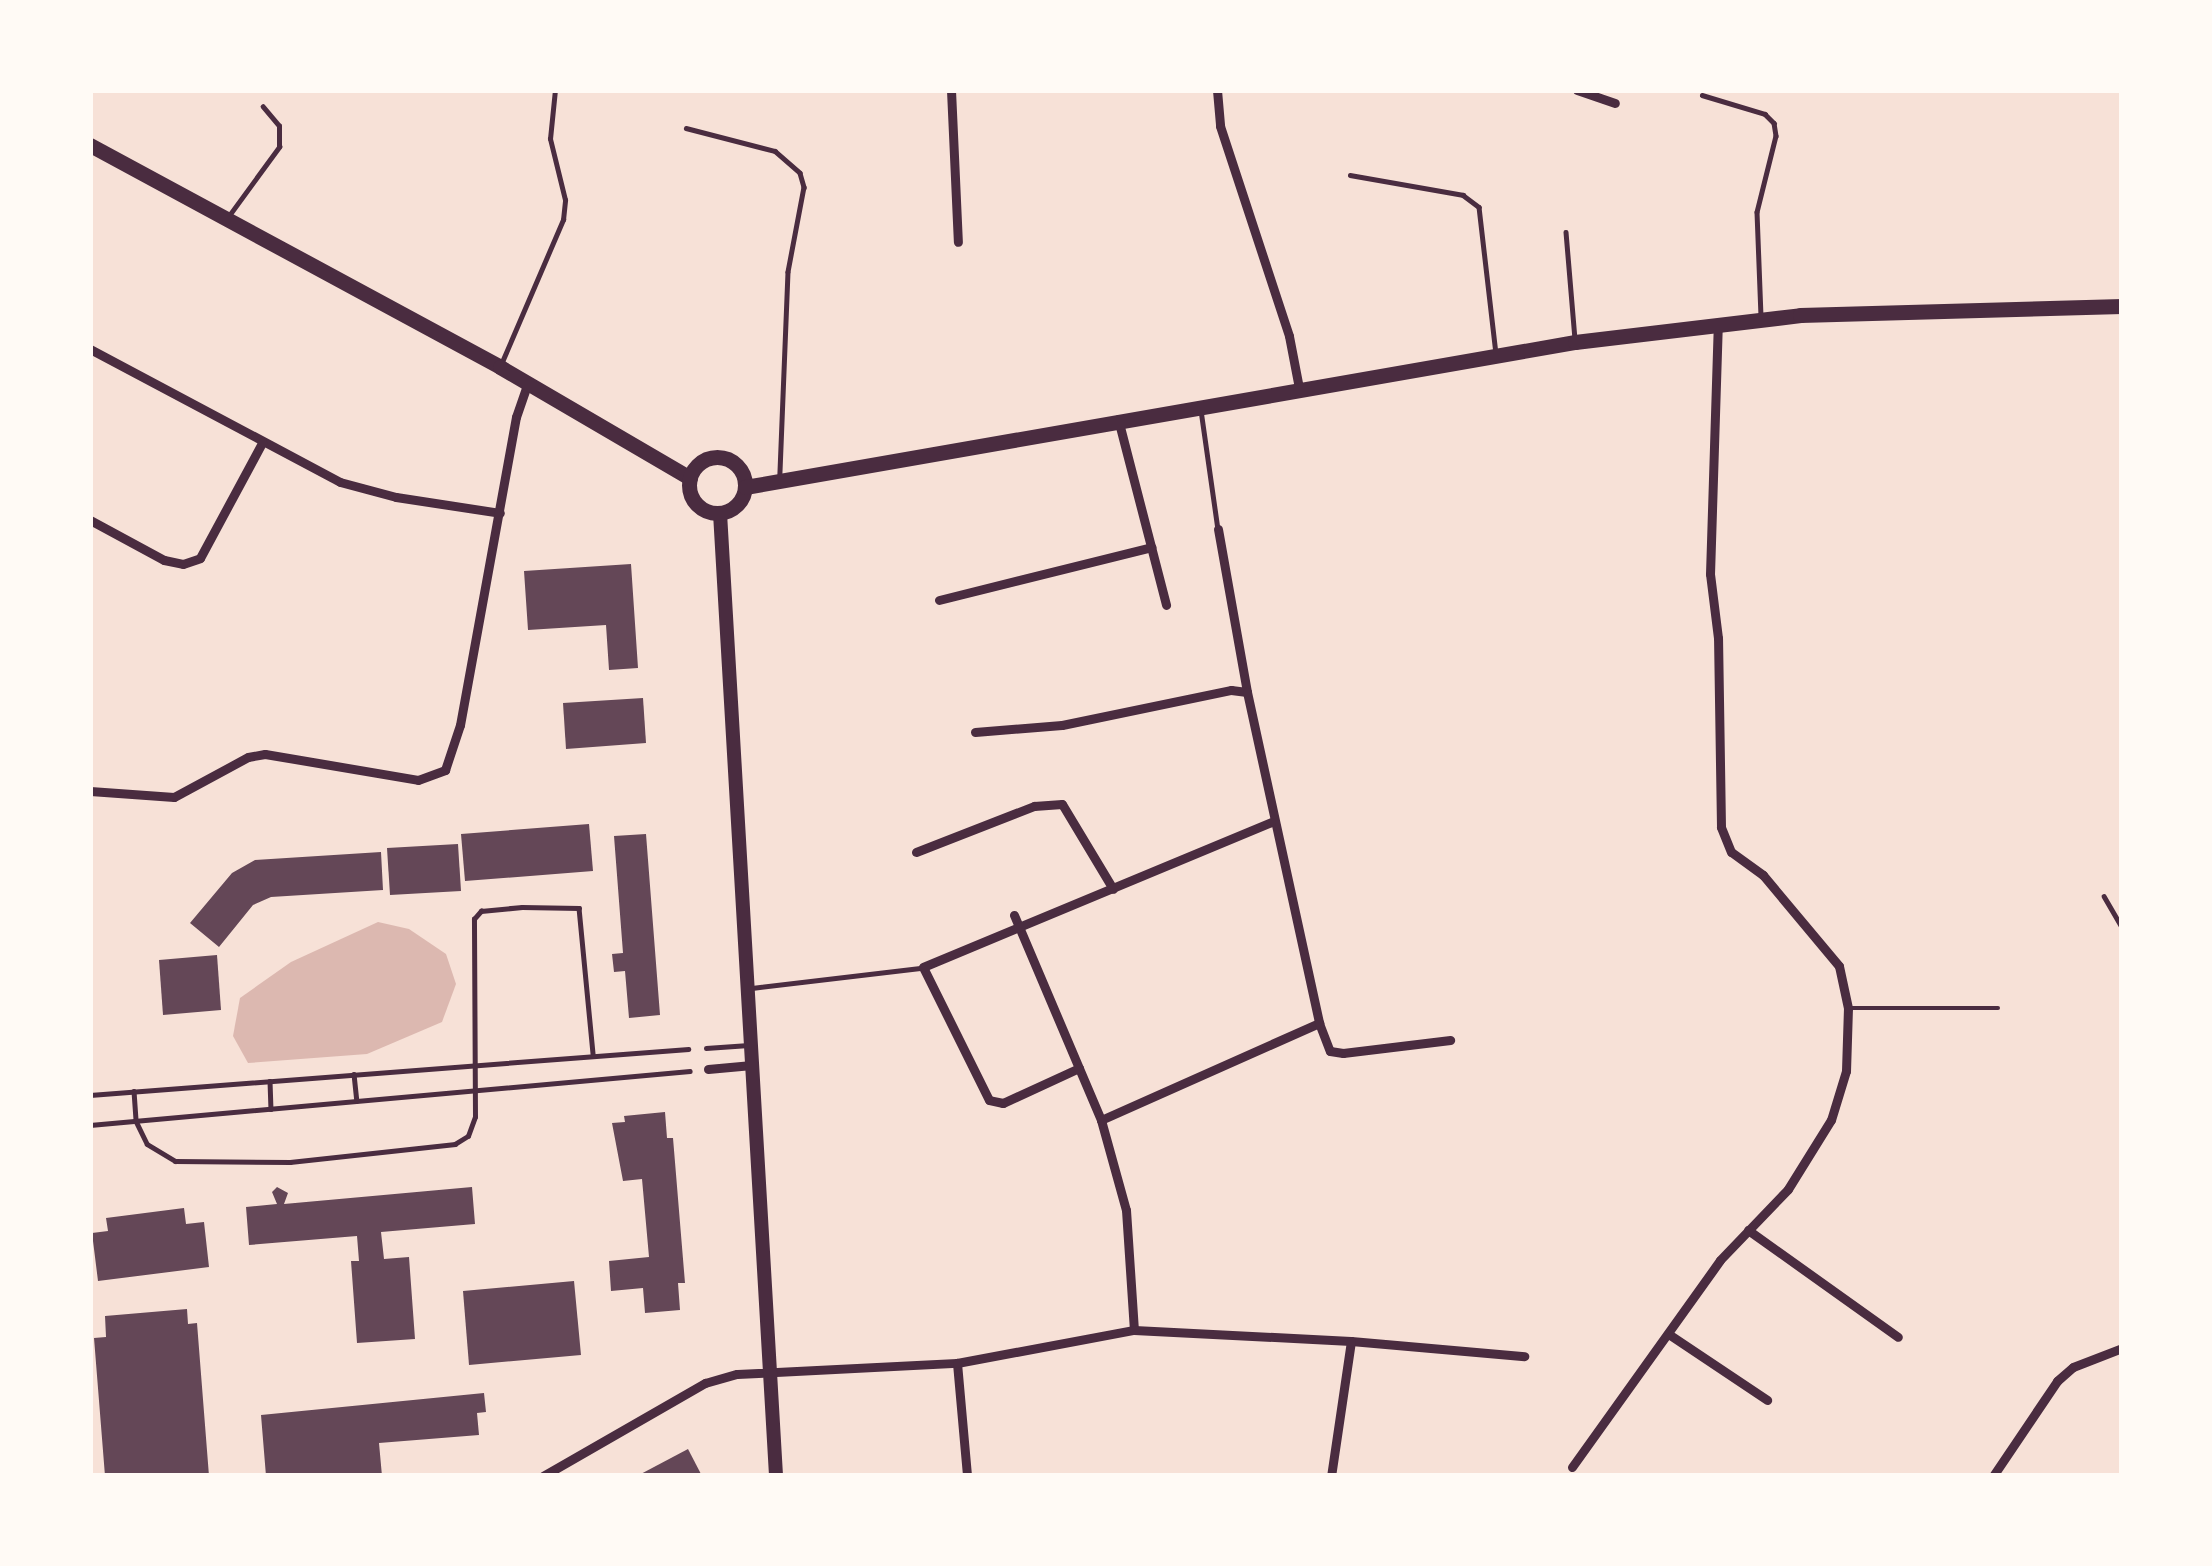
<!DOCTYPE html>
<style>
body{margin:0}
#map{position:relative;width:2212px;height:1566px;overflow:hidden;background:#f7e1d7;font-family:"Archivo Narrow",sans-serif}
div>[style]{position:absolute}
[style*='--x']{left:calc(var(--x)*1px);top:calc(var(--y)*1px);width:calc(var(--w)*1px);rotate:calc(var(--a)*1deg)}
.water>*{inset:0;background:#dcb8b0}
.building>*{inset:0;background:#644757}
.service>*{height:4.5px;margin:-2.25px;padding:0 2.25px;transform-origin:2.25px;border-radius:2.25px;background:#4a2c40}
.minor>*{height:9px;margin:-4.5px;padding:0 4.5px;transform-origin:4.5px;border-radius:4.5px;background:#4a2c40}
.secondary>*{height:14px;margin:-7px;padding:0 7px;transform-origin:7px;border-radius:7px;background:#4a2c40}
.trunk>*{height:15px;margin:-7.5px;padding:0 7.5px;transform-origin:7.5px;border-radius:7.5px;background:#4a2c40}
.trunk>.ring{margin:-7.5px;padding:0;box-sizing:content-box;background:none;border:15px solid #4a2c40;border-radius:50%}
span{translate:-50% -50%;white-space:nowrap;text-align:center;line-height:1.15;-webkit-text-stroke:9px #fffaf5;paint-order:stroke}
.frame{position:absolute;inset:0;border:93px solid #fffaf5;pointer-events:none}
</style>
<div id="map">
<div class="water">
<div style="clip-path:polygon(378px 922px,409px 929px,446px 954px,456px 984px,442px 1022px,367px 1054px,248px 1063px,233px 1036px,240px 998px,291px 962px)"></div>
</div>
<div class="building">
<div style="clip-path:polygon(631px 564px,638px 668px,609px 670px,606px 625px,528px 630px,524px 571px)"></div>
<div style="clip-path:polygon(643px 698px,646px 743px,566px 749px,563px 703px)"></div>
<div style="clip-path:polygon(589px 824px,593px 871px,465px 881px,461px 834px)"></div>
<div style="clip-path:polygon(646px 834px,660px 1015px,629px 1018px,625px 971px,614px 972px,612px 954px,623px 953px,614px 836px)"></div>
<div style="clip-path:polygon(458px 844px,461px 891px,390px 895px,387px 848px)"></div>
<div style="clip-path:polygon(381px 852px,383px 890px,271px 897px,253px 905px,219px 947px,190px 923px,232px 873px,255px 860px)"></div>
<div style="clip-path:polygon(217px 955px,221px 1010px,163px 1015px,159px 960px)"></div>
<div style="clip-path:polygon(665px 1112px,667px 1138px,673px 1138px,685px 1283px,678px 1283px,680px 1310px,645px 1313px,643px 1288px,611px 1291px,609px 1261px,649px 1257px,642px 1179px,623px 1181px,612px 1123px,625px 1122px,624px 1116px)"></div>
<div style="clip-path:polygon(277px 1187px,288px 1193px,284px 1204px,472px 1187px,475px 1224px,381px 1232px,384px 1259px,409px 1257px,415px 1339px,357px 1343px,351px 1261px,359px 1261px,357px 1236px,249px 1245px,246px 1207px,277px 1204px,272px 1192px)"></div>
<div style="clip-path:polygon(184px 1208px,186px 1224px,204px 1222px,209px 1267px,98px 1281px,92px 1233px,108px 1231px,106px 1218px)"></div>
<div style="clip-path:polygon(574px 1281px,581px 1355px,469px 1365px,463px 1291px)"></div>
<div style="clip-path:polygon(187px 1309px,188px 1324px,197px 1323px,209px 1476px,105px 1476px,94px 1338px,106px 1337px,105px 1316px)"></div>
<div style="clip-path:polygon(484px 1393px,486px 1412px,477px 1413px,479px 1435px,379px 1443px,382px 1476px,266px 1476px,261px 1415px)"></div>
<div style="clip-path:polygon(688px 1449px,702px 1476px,637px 1476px)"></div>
</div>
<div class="service">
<div style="--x:1702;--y:95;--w:66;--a:16.8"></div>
<div style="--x:1765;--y:114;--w:13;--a:45"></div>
<div style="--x:1774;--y:123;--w:13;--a:81"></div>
<div style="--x:1776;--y:136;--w:78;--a:104"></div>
<div style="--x:1757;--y:212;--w:106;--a:87.8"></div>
<div style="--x:686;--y:128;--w:92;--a:14.5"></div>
<div style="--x:775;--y:151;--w:33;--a:41"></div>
<div style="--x:800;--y:173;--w:15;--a:74"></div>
<div style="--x:804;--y:187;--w:86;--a:100.7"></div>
<div style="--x:788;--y:272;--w:202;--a:92.3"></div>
<div style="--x:1350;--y:175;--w:115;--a:10"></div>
<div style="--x:1463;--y:195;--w:20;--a:37"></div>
<div style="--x:1479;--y:207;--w:147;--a:83.4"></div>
<div style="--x:228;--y:217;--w:87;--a:-53.9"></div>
<div style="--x:279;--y:147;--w:21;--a:-90"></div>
<div style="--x:279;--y:126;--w:25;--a:-130"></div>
<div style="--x:1566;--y:232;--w:108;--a:85.2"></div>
<div style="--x:502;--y:362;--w:155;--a:-66.8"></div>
<div style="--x:563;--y:220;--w:20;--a:-84"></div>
<div style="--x:565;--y:200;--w:63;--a:-103.8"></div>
<div style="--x:550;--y:139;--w:49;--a:-84.2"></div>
<div style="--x:1201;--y:410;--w:120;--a:81.9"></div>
<div style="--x:2104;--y:896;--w:36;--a:60"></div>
<div style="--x:752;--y:988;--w:169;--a:-6.8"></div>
<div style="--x:1848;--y:1008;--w:150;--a:0"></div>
<div style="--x:706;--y:1048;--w:39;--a:-4"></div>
<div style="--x:354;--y:1074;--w:27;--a:84"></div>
<div style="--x:270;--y:1081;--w:28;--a:88"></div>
<div style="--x:134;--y:1091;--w:30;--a:86"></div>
<div style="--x:136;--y:1121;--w:25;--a:64"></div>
<div style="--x:147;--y:1144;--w:33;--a:31"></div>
<div style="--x:175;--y:1161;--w:115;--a:0.5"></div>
<div style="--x:290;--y:1162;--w:166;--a:-6.2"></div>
<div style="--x:455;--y:1144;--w:15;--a:-32"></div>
<div style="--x:468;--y:1136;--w:20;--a:-70"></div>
<div style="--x:475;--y:1117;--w:198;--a:-90.3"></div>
<div style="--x:474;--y:919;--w:11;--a:-49"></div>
<div style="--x:481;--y:911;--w:41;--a:-5.6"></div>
<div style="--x:522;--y:907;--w:57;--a:1"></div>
<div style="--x:579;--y:908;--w:147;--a:84.5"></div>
<div style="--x:90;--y:1095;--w:600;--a:-4.4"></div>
<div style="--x:90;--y:1125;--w:602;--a:-5.14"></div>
</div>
<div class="minor">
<div style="--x:951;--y:90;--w:152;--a:87.4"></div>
<div style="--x:1217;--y:90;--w:36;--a:85"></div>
<div style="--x:1220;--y:126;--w:221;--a:71.8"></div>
<div style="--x:1289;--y:336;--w:53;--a:79.1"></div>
<div style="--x:1577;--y:90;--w:40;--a:18.9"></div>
<div style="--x:90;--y:349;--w:283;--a:28"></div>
<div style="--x:340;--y:482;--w:58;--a:15"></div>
<div style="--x:396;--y:497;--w:105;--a:8.7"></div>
<div style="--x:1118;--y:419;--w:192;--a:75.5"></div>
<div style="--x:90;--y:520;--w:84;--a:28.4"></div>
<div style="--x:164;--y:560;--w:19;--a:12"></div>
<div style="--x:183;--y:564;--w:18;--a:-19"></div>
<div style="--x:200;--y:558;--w:131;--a:-61.7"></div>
<div style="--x:1218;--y:529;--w:166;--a:79.9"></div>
<div style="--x:939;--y:600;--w:219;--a:-14"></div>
<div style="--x:975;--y:732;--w:87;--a:-4.6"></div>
<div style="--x:1062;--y:725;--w:173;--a:-11.7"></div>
<div style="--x:1231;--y:690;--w:16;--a:7"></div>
<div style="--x:1247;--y:692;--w:339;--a:77.7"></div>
<div style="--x:90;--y:791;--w:84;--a:4.1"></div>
<div style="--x:174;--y:797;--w:84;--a:-28.4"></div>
<div style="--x:248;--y:757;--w:17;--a:-10"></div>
<div style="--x:265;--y:754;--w:155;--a:9.6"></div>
<div style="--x:418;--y:780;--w:29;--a:-20"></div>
<div style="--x:445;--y:770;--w:47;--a:-71.6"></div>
<div style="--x:460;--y:725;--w:313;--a:-79.7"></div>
<div style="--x:516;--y:417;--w:36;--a:-71"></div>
<div style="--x:916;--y:852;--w:127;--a:-21.3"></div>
<div style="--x:1034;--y:806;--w:28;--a:-4"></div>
<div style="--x:1062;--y:804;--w:99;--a:59"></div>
<div style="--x:1014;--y:915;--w:223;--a:67"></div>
<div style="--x:1101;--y:1120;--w:93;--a:74.5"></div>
<div style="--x:1126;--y:1210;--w:120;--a:86.2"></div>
<div style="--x:1079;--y:1068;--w:84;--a:155.3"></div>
<div style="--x:1003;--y:1103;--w:14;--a:-168"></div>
<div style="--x:989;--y:1100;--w:148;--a:-116.4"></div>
<div style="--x:923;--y:967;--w:377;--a:-22.6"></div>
<div style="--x:708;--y:1069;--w:44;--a:-5.2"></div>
<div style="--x:1101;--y:1120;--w:239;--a:-24"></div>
<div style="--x:1319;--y:1023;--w:30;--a:69"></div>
<div style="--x:1330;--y:1051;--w:13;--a:9"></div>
<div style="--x:1343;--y:1053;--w:108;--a:-6.9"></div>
<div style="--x:1748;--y:1230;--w:184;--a:35.5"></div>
<div style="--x:1670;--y:1335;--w:117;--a:33.8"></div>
<div style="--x:1351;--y:1341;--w:174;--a:5"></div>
<div style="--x:957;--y:1363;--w:113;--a:84.9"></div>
<div style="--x:1572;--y:1467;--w:254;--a:-54.4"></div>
<div style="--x:1720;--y:1260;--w:98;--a:-46.2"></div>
<div style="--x:1788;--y:1189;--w:81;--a:-58.1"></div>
<div style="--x:1831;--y:1120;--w:51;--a:-73"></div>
<div style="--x:1846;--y:1071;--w:63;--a:-88.2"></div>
<div style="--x:1848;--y:1008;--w:43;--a:-102.1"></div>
<div style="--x:1839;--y:966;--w:119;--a:-129.9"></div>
<div style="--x:1763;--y:875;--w:39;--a:-144"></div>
<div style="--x:1731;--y:852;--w:27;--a:-112"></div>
<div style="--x:1721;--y:827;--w:189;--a:-90.9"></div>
<div style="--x:1718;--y:638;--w:64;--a:-97.1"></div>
<div style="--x:1710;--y:574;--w:248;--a:-88.2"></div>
<div style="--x:543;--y:1476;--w:187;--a:-29.9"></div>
<div style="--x:705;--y:1383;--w:33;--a:-16"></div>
<div style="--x:737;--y:1374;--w:220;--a:-2.9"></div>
<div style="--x:957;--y:1363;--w:180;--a:-10.6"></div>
<div style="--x:1134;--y:1330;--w:217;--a:2.9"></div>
<div style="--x:1351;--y:1341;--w:136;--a:98.4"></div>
<div style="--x:1993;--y:1476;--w:115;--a:-56"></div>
<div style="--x:2057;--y:1381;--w:21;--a:-41"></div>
<div style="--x:2073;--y:1367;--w:53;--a:-21.2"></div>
</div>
<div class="secondary">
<div style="--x:720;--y:513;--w:965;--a:86.67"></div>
</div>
<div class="trunk">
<div style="--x:90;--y:145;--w:466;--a:28.4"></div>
<div style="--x:500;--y:367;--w:220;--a:30.3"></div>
<div class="ring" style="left:689px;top:457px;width:41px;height:41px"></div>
<div style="--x:745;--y:487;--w:843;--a:-9.91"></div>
<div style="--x:1575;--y:342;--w:227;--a:-6.8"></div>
<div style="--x:1800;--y:315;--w:322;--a:-1.6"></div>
</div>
<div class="frame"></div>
</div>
